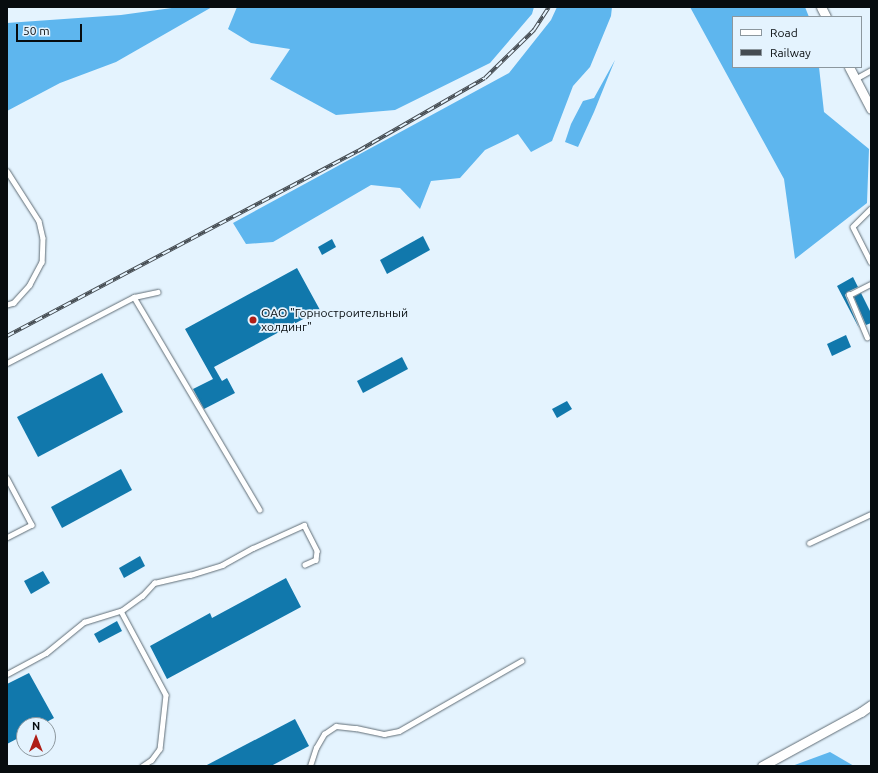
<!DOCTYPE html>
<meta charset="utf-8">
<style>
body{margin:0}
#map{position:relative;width:878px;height:773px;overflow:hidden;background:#e4f3fe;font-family:Ubuntu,sans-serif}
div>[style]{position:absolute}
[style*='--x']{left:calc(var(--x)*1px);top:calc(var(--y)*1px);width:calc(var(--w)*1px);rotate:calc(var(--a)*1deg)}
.forest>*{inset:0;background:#5eb6ee}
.building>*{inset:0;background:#1178ac}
.roads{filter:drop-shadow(0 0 1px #606d76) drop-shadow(0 0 1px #606d76)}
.lane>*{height:4.5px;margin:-2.25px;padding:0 2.25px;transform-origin:2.25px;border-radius:2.25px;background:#fff}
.street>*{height:9px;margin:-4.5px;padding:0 4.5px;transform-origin:4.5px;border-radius:4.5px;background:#fff}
.rail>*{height:4px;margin-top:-2px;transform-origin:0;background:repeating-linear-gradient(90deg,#e4f3fe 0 8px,#454c52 0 16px);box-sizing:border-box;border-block:1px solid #454c52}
.dots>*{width:11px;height:11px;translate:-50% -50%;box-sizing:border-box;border:2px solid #e4f3fe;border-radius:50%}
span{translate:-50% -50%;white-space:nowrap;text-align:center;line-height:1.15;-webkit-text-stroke:3.5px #e4f3fe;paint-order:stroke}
.poi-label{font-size:12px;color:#070c0f}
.left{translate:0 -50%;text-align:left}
.frame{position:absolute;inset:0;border:8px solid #070c0f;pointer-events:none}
.legend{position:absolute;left:732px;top:16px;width:130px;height:52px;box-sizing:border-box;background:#e4f3fe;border:1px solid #8c979e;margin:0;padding:5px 7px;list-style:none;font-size:12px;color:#070c0f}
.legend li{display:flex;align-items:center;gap:8px;height:20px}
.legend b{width:20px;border:1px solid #8c979e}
.north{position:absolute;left:16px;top:717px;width:40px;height:40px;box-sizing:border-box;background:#e4f3fe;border:1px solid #8c979e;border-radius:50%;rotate:0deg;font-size:11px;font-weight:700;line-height:16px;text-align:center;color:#070c0f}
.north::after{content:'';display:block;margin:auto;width:14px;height:18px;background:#ae1e17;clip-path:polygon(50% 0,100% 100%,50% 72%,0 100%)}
.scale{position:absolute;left:16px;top:24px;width:66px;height:18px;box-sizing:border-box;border:2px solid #070c0f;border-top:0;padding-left:5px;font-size:12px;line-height:14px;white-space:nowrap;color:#070c0f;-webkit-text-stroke:3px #e4f3fe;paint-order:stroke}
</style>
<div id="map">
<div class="forest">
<div style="clip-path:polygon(179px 7px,212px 7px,116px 62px,60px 83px,7px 111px,7px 23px,121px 15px)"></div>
<div style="clip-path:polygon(237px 7px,534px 7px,532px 14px,490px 63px,395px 110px,336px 115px,270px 79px,290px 49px,251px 43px,228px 29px)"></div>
<div style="clip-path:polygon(557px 7px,612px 7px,611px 16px,590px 67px,573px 86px,552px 141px,531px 152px,518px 134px,485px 150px,460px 178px,431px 181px,420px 209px,400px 188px,371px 185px,273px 242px,246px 244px,233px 223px,509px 73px,551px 20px)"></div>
<div style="clip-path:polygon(690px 7px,805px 7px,809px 17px,733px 17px,733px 67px,819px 67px,824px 112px,869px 149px,867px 203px,795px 259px,784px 179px)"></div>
<div style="clip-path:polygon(615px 60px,594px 112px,578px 147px,565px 142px,571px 124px,583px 101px,594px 98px)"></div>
<div style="clip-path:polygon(830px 752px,854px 766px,792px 766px)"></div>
</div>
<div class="building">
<div style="clip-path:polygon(423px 236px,430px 250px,387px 274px,380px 260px)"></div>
<div style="clip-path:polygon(332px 239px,336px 247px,322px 255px,318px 247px)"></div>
<div style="clip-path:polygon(297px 268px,320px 310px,214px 367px,222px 381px,227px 378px,235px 393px,204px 409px,193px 389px,213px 379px,185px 329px)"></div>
<div style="clip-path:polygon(853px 277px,858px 287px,847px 292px,845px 295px,859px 328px,837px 286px)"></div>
<div style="clip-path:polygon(861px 293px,871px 313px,871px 323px,866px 325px,854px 297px)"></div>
<div style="clip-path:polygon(846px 335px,851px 347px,832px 356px,827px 344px)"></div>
<div style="clip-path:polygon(402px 357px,408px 369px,363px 393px,357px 381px)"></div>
<div style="clip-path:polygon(102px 373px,123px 412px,38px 457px,17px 417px)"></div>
<div style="clip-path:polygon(567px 401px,572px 409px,557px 418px,552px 409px)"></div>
<div style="clip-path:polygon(121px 469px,132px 490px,62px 528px,51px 507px)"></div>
<div style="clip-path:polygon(140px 556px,145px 566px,124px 578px,119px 568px)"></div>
<div style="clip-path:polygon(43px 571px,50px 583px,31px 594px,24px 581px)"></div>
<div style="clip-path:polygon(286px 578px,301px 607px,167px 679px,150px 646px,210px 613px,212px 618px)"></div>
<div style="clip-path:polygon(117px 621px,122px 631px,99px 643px,94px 634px)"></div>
<div style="clip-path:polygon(29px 673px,54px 718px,41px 725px,24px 725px,24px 735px,7px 744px,7px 684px)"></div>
<div style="clip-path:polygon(295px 719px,309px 746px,271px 766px,205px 766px)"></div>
</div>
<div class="roads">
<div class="lane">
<div style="--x:855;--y:79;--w:18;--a:-29"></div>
<div style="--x:7;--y:171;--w:59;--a:57.4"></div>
<div style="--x:39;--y:221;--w:17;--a:77"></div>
<div style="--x:43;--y:238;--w:24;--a:92"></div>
<div style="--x:42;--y:262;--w:26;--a:118"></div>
<div style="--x:30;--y:285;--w:24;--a:132"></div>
<div style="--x:14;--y:303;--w:7;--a:164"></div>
<div style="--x:871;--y:209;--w:25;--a:135"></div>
<div style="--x:853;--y:227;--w:39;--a:63"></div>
<div style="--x:134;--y:297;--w:247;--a:59.4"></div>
<div style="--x:867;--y:338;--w:47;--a:-112.7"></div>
<div style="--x:849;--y:295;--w:25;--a:-27"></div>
<div style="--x:7;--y:363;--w:143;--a:-27.5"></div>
<div style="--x:134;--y:297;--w:24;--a:-12"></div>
<div style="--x:7;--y:478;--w:53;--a:62"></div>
<div style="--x:32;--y:525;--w:28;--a:153"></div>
<div style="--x:809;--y:543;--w:68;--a:-25.1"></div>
<div style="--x:121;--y:611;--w:95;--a:61.8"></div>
<div style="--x:166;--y:695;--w:54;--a:96.3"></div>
<div style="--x:160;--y:749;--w:14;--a:126"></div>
<div style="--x:152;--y:760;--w:11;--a:146"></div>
<div style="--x:7;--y:674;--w:44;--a:-28.3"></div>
<div style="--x:46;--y:653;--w:49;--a:-39.2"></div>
<div style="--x:84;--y:622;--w:39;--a:-17"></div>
<div style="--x:121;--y:611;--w:26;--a:-36"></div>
<div style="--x:142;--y:596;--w:18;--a:-47"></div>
<div style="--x:154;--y:583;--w:37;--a:-13"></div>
<div style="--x:190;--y:575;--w:34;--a:-17"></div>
<div style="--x:222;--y:565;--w:35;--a:-29"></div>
<div style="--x:253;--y:548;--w:56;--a:-24.3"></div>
<div style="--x:304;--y:525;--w:29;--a:63"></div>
<div style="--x:317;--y:551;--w:9;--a:96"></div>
<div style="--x:316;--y:560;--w:12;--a:156"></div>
<div style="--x:310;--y:766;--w:19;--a:-72"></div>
<div style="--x:316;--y:748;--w:16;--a:-60"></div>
<div style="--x:324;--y:734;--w:14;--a:-34"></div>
<div style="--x:336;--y:726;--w:20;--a:6"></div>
<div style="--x:356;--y:728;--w:29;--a:12"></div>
<div style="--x:384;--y:734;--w:15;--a:-11"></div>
<div style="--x:399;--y:731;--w:141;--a:-29.8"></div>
</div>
<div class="street">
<div style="--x:821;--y:7;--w:11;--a:63"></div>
<div style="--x:849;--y:67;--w:47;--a:62.4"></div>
<div style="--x:762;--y:766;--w:113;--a:-28.6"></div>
<div style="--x:861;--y:712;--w:12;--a:-35"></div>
</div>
</div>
<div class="rail">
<div style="--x:7;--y:336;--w:397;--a:-27.8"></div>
<div style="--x:358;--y:151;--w:146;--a:-29.9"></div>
<div style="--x:485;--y:78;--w:69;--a:-44.4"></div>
<div style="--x:534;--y:30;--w:27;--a:-57"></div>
</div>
<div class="dots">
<div style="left:253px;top:320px;background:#ae1e17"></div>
</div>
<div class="poi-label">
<span class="left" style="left:261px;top:320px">ОАО "Горностроительный<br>холдинг"</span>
</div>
<div class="frame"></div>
<ul class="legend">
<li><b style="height:5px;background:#fff"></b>Road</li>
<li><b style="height:5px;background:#454c52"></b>Railway</li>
</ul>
<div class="north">N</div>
<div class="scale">50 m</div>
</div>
